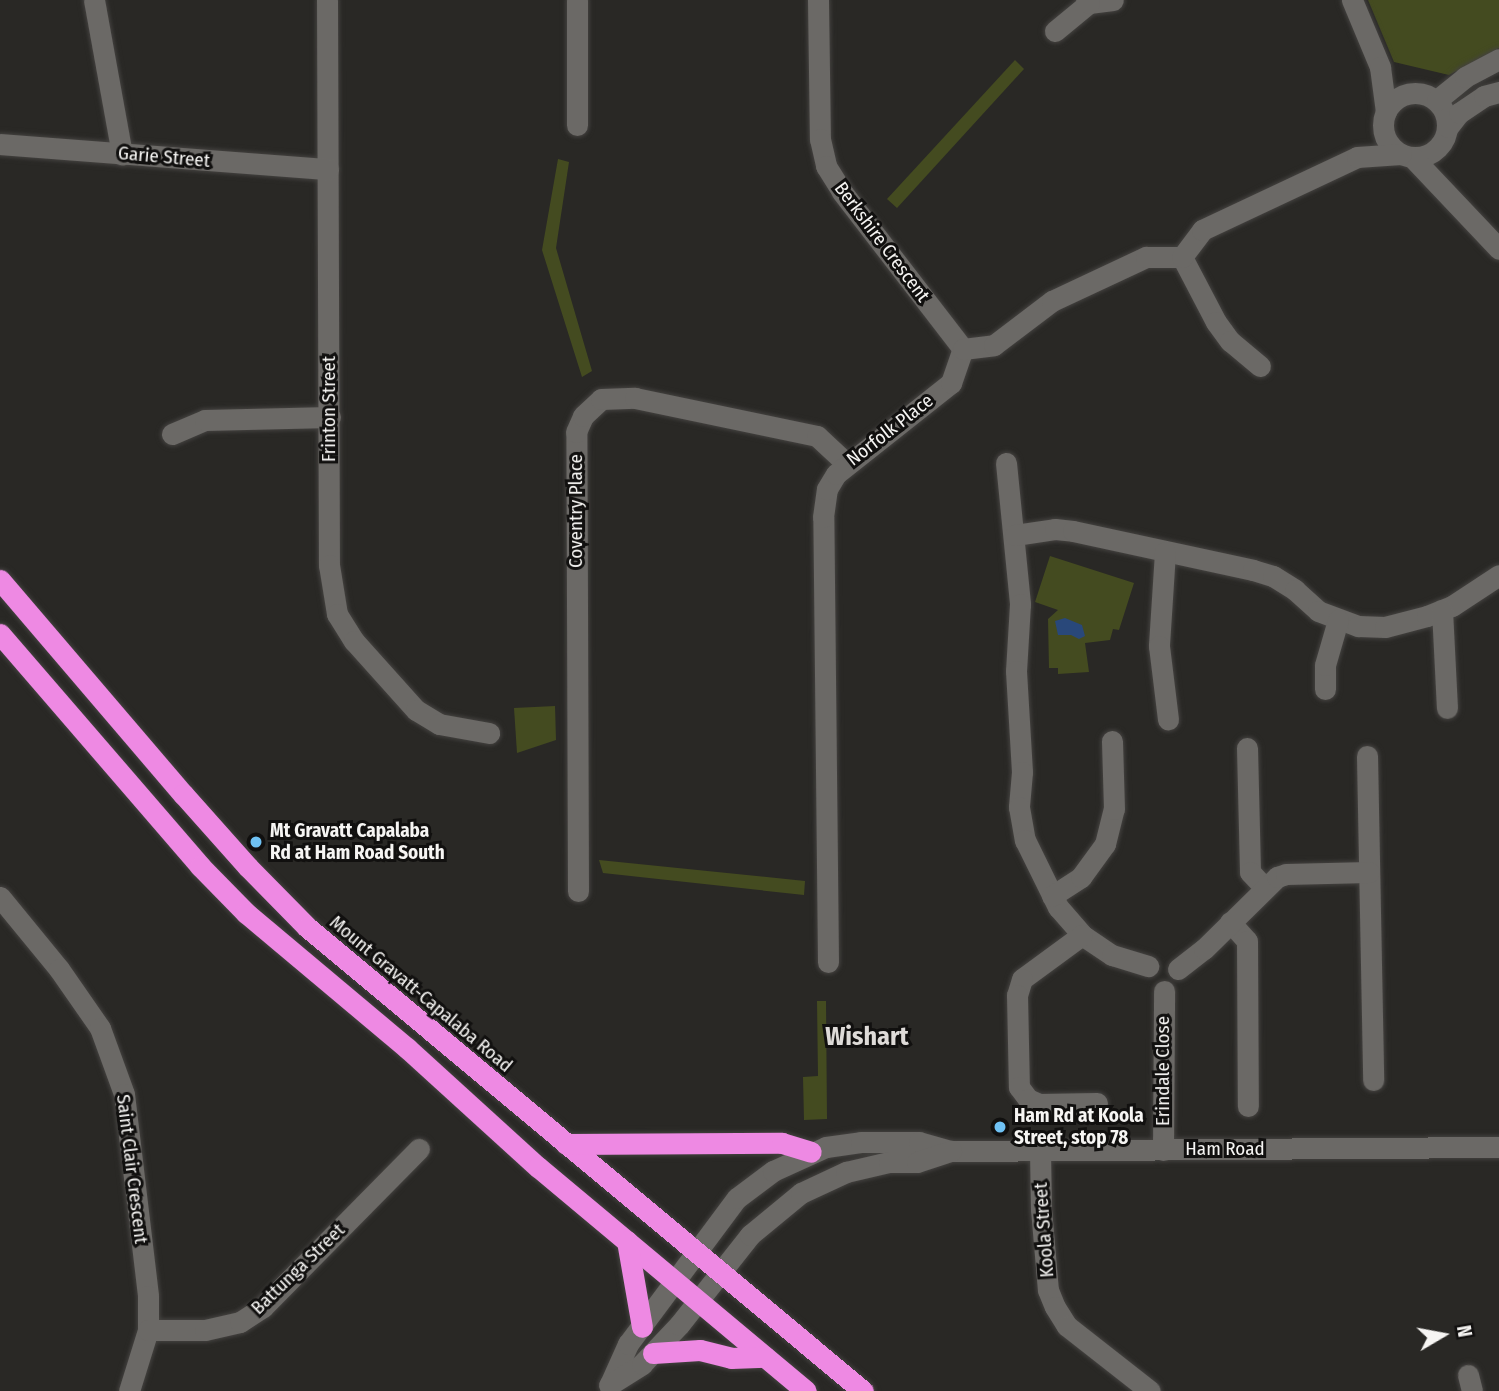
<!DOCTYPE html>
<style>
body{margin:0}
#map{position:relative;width:1499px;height:1391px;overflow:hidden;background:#292825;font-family:"Fira Sans Condensed",sans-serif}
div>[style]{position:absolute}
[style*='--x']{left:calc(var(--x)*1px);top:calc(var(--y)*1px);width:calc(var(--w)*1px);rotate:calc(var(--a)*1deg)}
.green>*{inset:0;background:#444b20}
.water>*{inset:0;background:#29487a}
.roads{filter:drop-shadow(0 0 2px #444240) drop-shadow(0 0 2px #444240)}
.minor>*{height:21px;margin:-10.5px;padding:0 10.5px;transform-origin:10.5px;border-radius:10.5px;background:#6b6966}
.minor>.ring{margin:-10.5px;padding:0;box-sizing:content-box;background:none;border:21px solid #6b6966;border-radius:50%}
.highway>*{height:21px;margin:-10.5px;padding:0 10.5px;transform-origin:10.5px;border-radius:10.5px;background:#ee89e3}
.dots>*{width:19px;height:19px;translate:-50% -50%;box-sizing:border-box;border:4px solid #11100f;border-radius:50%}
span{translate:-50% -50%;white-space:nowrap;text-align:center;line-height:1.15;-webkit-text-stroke:6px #11100f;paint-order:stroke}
.street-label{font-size:19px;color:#f6f5f3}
.poi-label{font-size:19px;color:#f6f5f3;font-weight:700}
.left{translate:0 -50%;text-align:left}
.district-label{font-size:26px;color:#dedbd8;font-weight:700}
.north{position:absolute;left:1408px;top:1300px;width:70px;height:70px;-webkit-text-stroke:5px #11100f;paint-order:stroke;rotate:80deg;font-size:19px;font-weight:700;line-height:28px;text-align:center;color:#f6f5f3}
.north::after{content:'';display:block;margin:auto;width:24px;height:32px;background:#f6f5f3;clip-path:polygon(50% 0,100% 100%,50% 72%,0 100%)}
</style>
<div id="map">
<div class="green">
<div style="clip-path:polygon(1368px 0,1499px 0,1499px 48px,1449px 75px,1394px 62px)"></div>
<div style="clip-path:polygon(1015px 60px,1024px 69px,897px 208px,887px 199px)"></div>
<div style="clip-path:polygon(558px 159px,569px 162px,556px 248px,592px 371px,582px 377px,542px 250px)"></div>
<div style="clip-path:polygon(1050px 556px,1134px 583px,1119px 630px,1113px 629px,1110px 640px,1085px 643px,1089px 672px,1058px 674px,1058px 668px,1049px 668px,1048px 619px,1058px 610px,1035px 602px)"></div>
<div style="clip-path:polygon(555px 706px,556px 740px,517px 753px,514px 708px)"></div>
<div style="clip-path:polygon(599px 860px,805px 881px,804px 895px,603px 873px)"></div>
<div style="clip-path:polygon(817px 1001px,826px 1001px,827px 1119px,804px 1120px,803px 1077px,818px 1076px)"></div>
</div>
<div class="water">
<div style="clip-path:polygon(1065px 618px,1082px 625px,1085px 636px,1079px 639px,1071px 635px,1058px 635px,1055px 621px)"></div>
</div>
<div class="roads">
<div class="minor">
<div style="--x:94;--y:0;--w:157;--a:79.7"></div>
<div style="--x:327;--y:0;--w:565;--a:89.8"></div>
<div style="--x:329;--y:565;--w:50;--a:80.7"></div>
<div style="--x:337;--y:614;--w:32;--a:58"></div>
<div style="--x:354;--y:641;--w:93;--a:48.1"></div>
<div style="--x:416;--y:710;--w:27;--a:31"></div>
<div style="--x:439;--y:724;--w:51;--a:10.2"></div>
<div style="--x:577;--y:0;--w:125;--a:90"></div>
<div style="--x:818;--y:0;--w:139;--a:89.2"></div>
<div style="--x:820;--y:139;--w:28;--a:77"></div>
<div style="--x:826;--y:166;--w:31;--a:58"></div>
<div style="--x:842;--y:192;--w:198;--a:52.4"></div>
<div style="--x:1352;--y:0;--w:73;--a:67.3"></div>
<div style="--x:1380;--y:67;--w:45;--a:82.4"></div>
<div style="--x:1089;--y:3;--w:24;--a:-7"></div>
<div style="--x:1055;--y:31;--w:44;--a:-39.5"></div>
<div style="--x:1089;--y:3;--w:4;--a:-135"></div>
<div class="ring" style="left:1383px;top:93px;width:43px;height:43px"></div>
<div style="--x:1437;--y:100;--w:36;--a:-39"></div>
<div style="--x:1465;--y:77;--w:38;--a:-28"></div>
<div style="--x:1448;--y:127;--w:18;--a:-52"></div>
<div style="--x:1459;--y:113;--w:30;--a:-34"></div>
<div style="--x:1484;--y:96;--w:16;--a:-15"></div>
<div style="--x:0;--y:144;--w:329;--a:4.4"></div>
<div style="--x:1413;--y:158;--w:125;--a:46.6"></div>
<div style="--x:1182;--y:257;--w:73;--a:62.4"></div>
<div style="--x:1216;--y:322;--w:24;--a:54"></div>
<div style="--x:1230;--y:341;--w:39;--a:40"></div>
<div style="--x:172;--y:434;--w:36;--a:-23"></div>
<div style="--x:205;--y:420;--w:125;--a:-1.4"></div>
<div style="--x:1006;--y:463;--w:142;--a:84.3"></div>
<div style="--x:1020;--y:604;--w:67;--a:93.4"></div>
<div style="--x:1016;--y:671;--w:101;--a:86.6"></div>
<div style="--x:1022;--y:772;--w:35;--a:95"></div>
<div style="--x:1019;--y:807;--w:34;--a:80"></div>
<div style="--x:1025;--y:840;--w:75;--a:63.8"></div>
<div style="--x:1058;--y:907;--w:37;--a:49"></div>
<div style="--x:1082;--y:935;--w:36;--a:34"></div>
<div style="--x:1112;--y:955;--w:38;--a:17"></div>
<div style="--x:1015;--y:535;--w:40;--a:-8.5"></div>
<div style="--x:1055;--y:529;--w:18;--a:6"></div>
<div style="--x:1073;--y:531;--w:184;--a:12.2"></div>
<div style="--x:1253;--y:570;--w:21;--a:17"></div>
<div style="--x:1273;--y:576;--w:26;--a:32"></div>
<div style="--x:1295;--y:590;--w:31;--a:42"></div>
<div style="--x:1318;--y:611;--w:43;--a:20.6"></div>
<div style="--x:1358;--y:626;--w:27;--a:2"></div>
<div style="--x:1385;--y:627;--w:43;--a:-14.7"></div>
<div style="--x:1427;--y:616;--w:27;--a:-22"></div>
<div style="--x:1452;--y:606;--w:56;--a:-33.4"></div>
<div style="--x:1165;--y:552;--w:94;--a:93.7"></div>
<div style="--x:1159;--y:646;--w:74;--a:83"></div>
<div style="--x:1442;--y:610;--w:98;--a:87.1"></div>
<div style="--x:1325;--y:689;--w:24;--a:-90"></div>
<div style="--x:1325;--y:665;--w:47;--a:-73.9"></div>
<div style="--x:1247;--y:748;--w:124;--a:88.6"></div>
<div style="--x:1250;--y:872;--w:21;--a:47"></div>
<div style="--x:1367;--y:756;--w:324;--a:88.9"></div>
<div style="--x:578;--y:891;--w:459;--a:-90.2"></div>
<div style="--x:576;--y:432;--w:17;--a:-66"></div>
<div style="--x:583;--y:416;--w:25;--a:-43"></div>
<div style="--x:601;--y:399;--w:34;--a:-2"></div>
<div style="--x:635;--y:398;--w:186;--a:11.8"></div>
<div style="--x:817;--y:436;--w:40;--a:43"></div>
<div style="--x:1052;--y:896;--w:35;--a:-33"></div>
<div style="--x:1081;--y:877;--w:41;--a:-54"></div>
<div style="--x:1105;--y:844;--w:36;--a:-76"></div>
<div style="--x:1114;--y:809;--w:68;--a:-91.7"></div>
<div style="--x:0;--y:897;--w:93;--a:50.7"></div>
<div style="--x:59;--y:969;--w:72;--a:55.2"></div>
<div style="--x:100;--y:1028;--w:70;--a:70"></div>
<div style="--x:124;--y:1094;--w:203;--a:83.2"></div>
<div style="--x:148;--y:1296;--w:34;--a:90"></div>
<div style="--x:148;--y:1330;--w:64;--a:107.3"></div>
<div style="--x:1230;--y:922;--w:25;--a:48"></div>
<div style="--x:1247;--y:941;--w:165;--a:89.7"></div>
<div style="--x:1082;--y:935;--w:74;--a:143.7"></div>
<div style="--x:1022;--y:979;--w:17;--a:107"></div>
<div style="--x:1017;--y:995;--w:92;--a:88.8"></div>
<div style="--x:1019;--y:1087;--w:15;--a:53"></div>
<div style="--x:1028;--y:1099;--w:12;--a:24"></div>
<div style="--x:1039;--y:1104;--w:58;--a:-1"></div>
<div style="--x:828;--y:962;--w:445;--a:-90.6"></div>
<div style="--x:823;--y:517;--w:28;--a:-82"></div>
<div style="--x:827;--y:489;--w:17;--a:-59"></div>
<div style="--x:836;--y:474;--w:147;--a:-38.4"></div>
<div style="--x:951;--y:383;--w:36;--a:-71"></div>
<div style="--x:963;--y:349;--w:31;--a:-7"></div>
<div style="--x:994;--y:345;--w:73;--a:-37.2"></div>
<div style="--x:1052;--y:301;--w:104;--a:-25.1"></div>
<div style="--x:1146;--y:257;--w:36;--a:0"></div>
<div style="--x:1182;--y:257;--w:34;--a:-53"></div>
<div style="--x:1202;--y:230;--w:171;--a:-25.2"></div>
<div style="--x:1357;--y:157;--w:44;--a:-3.9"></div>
<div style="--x:1178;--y:969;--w:33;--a:-38"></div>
<div style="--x:1204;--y:949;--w:103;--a:-44.6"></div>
<div style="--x:1277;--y:877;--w:9;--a:-18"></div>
<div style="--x:1286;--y:874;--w:83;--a:-1.4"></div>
<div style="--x:1163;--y:1150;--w:159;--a:-89.6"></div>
<div style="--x:1040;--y:1151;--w:58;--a:89"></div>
<div style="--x:1041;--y:1209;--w:81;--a:85.1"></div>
<div style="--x:1048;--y:1290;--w:18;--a:68"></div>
<div style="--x:1055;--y:1307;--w:22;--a:58"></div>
<div style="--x:1067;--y:1326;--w:105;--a:38.1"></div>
<div style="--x:148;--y:1330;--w:57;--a:0"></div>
<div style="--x:205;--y:1330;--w:36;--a:-13"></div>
<div style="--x:240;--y:1322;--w:27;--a:-33"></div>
<div style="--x:263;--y:1307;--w:222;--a:-45.4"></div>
<div style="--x:1468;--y:1375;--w:16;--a:76"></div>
<div style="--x:610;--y:1384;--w:44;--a:-65.8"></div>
<div style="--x:628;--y:1344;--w:182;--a:-53.3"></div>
<div style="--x:737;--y:1198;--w:45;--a:-36.9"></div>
<div style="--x:773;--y:1171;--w:58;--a:-24.4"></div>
<div style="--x:826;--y:1147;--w:35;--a:-8"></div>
<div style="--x:861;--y:1142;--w:58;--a:0"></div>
<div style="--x:919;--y:1142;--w:33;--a:16"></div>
<div style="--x:951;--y:1151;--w:548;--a:-0.42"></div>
<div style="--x:609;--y:1385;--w:39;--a:-32"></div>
<div style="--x:642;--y:1364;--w:54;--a:-46.5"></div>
<div style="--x:679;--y:1325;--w:115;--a:-51.7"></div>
<div style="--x:750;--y:1235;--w:66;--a:-39.5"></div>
<div style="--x:801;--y:1193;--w:50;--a:-25"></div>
<div style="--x:846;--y:1172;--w:44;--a:-13.1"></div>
<div style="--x:889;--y:1162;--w:28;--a:0"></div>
<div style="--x:917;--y:1162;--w:36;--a:-18"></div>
</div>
<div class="highway">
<div style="--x:0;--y:580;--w:282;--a:49.5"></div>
<div style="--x:183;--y:794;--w:98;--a:48.3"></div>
<div style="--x:248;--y:867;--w:84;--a:45.5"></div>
<div style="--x:307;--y:927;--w:724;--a:39.85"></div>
<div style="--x:0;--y:634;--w:306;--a:49.2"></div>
<div style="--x:200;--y:866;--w:66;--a:45.6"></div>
<div style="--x:246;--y:913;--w:210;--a:40"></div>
<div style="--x:407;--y:1048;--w:177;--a:42.3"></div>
<div style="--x:538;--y:1167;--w:349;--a:39.9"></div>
<div style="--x:566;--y:1144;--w:216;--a:-0.3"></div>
<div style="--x:782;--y:1143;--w:30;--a:17"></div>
<div style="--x:627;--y:1241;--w:87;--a:80.1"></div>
<div style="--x:653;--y:1353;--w:47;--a:-3.7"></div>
<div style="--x:700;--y:1350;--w:32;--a:14"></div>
<div style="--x:731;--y:1358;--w:34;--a:-2"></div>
</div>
</div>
<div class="dots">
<div style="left:256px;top:842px;background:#6fc2f4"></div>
<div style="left:1000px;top:1127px;background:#6fc2f4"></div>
</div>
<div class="street-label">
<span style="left:164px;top:157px;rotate:5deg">Garie Street</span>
<span style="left:882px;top:242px;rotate:53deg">Berkshire Crescent</span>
<span style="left:329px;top:409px;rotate:-90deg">Frinton Street</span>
<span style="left:890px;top:430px;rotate:-38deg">Norfolk Place</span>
<span style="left:576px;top:511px;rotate:-90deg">Coventry Place</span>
<span style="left:421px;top:994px;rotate:40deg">Mount Gravatt-Capalaba Road</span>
<span style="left:1163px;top:1071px;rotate:-90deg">Erindale Close</span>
<span style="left:1225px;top:1149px">Ham Road</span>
<span style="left:132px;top:1169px;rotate:83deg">Saint Clair Crescent</span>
<span style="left:1044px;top:1230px;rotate:-94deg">Koola Street</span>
<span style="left:298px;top:1269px;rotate:-44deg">Battunga Street</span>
</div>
<div class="poi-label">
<span class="left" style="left:270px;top:842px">Mt Gravatt Capalaba<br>Rd at Ham Road South</span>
<span class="left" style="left:1014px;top:1127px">Ham Rd at Koola<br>Street, stop 78</span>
</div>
<div class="district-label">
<span style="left:867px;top:1037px">Wishart</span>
</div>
<div class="north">N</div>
</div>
